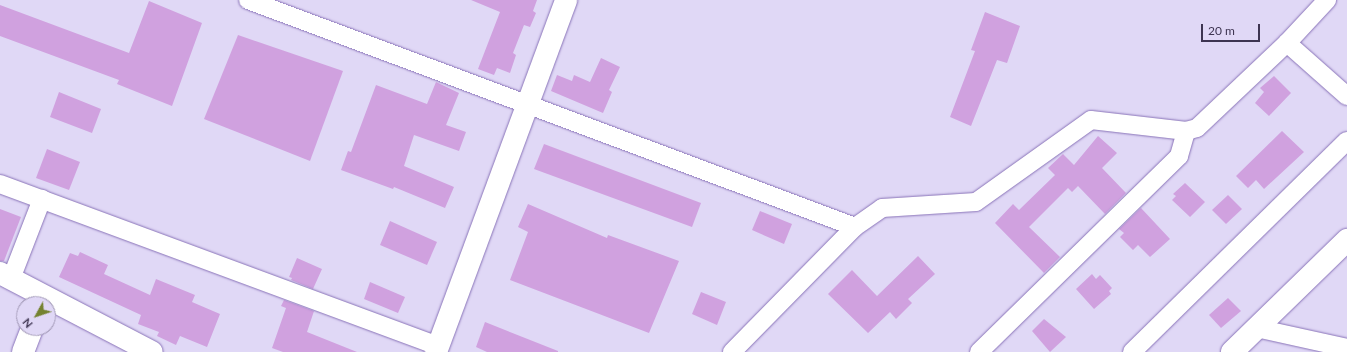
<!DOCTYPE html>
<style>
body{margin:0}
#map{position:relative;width:1347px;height:352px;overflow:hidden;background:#e0d8f6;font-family:Lato,sans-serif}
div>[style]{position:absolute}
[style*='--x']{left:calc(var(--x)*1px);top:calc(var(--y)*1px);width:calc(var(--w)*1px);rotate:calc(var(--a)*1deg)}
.building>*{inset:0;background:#d0a1df}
.roads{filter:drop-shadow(0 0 1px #8973b8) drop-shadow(0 0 1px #8973b8)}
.minor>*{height:18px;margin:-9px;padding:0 9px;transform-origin:9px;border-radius:9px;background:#fff}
.tertiary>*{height:22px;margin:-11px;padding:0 11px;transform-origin:11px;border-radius:11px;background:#fff}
span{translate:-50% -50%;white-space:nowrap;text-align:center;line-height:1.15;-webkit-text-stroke:3px #e0d8f6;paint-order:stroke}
.north{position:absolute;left:16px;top:296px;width:40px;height:40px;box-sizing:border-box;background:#e0d8f6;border:1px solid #9f96b4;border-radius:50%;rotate:230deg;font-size:11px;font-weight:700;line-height:16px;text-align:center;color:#3d3451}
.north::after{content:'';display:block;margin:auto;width:14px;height:18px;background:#748230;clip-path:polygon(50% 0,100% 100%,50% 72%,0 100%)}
.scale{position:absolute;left:1201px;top:24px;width:59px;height:18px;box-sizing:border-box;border:2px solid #3d3451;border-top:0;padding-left:5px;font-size:12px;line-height:14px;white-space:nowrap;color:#3d3451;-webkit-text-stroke:3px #e0d8f6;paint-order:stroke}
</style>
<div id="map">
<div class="building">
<div style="clip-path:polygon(471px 0,537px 0,533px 11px,536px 13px,530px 27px,524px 25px,513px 53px,516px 55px,510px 73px,497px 68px,494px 75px,478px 69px,500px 12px)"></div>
<div style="clip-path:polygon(149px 1px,202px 23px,172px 106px,117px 84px,119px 80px,0 36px,0 5px,129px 53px)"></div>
<div style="clip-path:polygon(985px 12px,1020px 26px,1007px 63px,997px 60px,971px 126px,950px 117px,975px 51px,971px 50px)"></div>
<div style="clip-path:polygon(238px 35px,343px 71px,310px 161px,204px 119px)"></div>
<div style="clip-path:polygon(601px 58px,620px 67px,609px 90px,612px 92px,603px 113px,551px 91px,557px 75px,572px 81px,574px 75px,590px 82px)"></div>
<div style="clip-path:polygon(1274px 76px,1291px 93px,1269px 116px,1255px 103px,1264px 92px,1260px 88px)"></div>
<div style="clip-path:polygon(436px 82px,459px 93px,446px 125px,466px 132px,459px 151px,414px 135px,404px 166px,454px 187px,445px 208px,394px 187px,393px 189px,341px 170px,348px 151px,351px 152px,376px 85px,427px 104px)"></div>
<div style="clip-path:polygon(59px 92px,101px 109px,92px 133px,50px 117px)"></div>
<div style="clip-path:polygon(1282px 131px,1304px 152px,1264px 189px,1256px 180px,1248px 188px,1236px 176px)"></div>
<div style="clip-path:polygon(1098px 136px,1117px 153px,1102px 168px,1126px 193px,1105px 214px,1078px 186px,1072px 192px,1068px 188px,1029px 227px,1060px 257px,1044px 273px,995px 223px,1013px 204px,1019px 210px,1055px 175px,1048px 168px,1063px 154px,1074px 165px)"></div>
<div style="clip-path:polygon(544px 144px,701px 203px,692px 227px,534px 169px)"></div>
<div style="clip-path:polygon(47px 149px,80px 162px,69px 190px,36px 178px)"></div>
<div style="clip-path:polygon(1185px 183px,1205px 202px,1190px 217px,1172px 200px,1176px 196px,1173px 194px)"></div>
<div style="clip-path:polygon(1228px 195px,1242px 209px,1226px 224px,1212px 210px)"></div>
<div style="clip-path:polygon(528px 204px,607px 238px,608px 235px,679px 261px,649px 333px,510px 280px,528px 232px,518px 227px)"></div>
<div style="clip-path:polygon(1141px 208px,1170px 239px,1150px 257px,1138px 245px,1133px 250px,1120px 237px,1124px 233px,1119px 229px)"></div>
<div style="clip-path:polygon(0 209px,21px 217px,4px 261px,0 261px)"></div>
<div style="clip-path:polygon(760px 211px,792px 224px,784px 244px,752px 230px)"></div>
<div style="clip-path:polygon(390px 221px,437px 242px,427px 265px,380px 245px)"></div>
<div style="clip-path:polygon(80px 252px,108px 265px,104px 274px,150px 295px,156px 279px,195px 295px,192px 302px,220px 314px,207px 347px,180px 336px,176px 345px,157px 336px,159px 332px,138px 324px,141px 315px,59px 277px,70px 253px,78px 256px)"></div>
<div style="clip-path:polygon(918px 256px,935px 274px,908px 299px,912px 303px,896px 319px,890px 312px,868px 333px,828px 294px,852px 270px,877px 296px)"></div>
<div style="clip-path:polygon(297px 258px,322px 269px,313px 289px,291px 280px,292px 278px,289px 277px)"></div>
<div style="clip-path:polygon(1092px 274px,1096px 279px,1100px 275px,1112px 288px,1109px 291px,1111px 294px,1094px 309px,1076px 289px)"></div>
<div style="clip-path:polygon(370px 282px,405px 297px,398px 313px,364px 299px)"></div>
<div style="clip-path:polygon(701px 292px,726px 302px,717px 325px,692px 314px)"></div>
<div style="clip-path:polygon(1228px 298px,1241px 311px,1221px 328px,1209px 315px)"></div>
<div style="clip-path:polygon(284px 300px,314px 311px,307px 332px,357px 352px,283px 352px,272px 348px,286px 308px,281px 306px)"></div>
<div style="clip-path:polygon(1044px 319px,1066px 337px,1050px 352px,1032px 331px)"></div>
<div style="clip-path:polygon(485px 322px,558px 351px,558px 352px,487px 352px,476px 347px)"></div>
</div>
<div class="roads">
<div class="minor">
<div style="--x:248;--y:0;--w:648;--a:20.5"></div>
<div style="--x:1287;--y:43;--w:80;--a:41.5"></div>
<div style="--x:0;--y:184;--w:467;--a:20.3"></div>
<div style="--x:11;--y:279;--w:86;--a:-68.8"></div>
<div style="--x:1256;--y:328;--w:93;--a:12.4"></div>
<div style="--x:732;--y:352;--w:175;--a:-45.5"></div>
<div style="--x:855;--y:227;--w:33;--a:-35"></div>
<div style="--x:882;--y:208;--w:94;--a:-3.7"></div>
<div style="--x:976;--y:202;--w:141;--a:-35.5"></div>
<div style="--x:1091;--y:120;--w:96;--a:6.6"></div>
<div style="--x:1186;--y:131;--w:11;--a:-15"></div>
<div style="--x:1197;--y:128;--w:124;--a:-43.4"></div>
<div style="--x:1287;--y:43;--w:59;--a:-47.1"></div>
<div style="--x:979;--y:352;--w:280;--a:-44.4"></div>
<div style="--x:1179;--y:156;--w:26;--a:-74"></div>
<div style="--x:1132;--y:352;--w:301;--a:-44.5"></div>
</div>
<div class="tertiary">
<div style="--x:0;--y:273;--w:171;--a:27.5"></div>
<div style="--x:23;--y:352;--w:26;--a:-69"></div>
<div style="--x:436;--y:352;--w:375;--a:-69.7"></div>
<div style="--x:1232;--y:352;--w:161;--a:-44.2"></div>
</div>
</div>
<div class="north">N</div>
<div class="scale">20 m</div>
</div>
